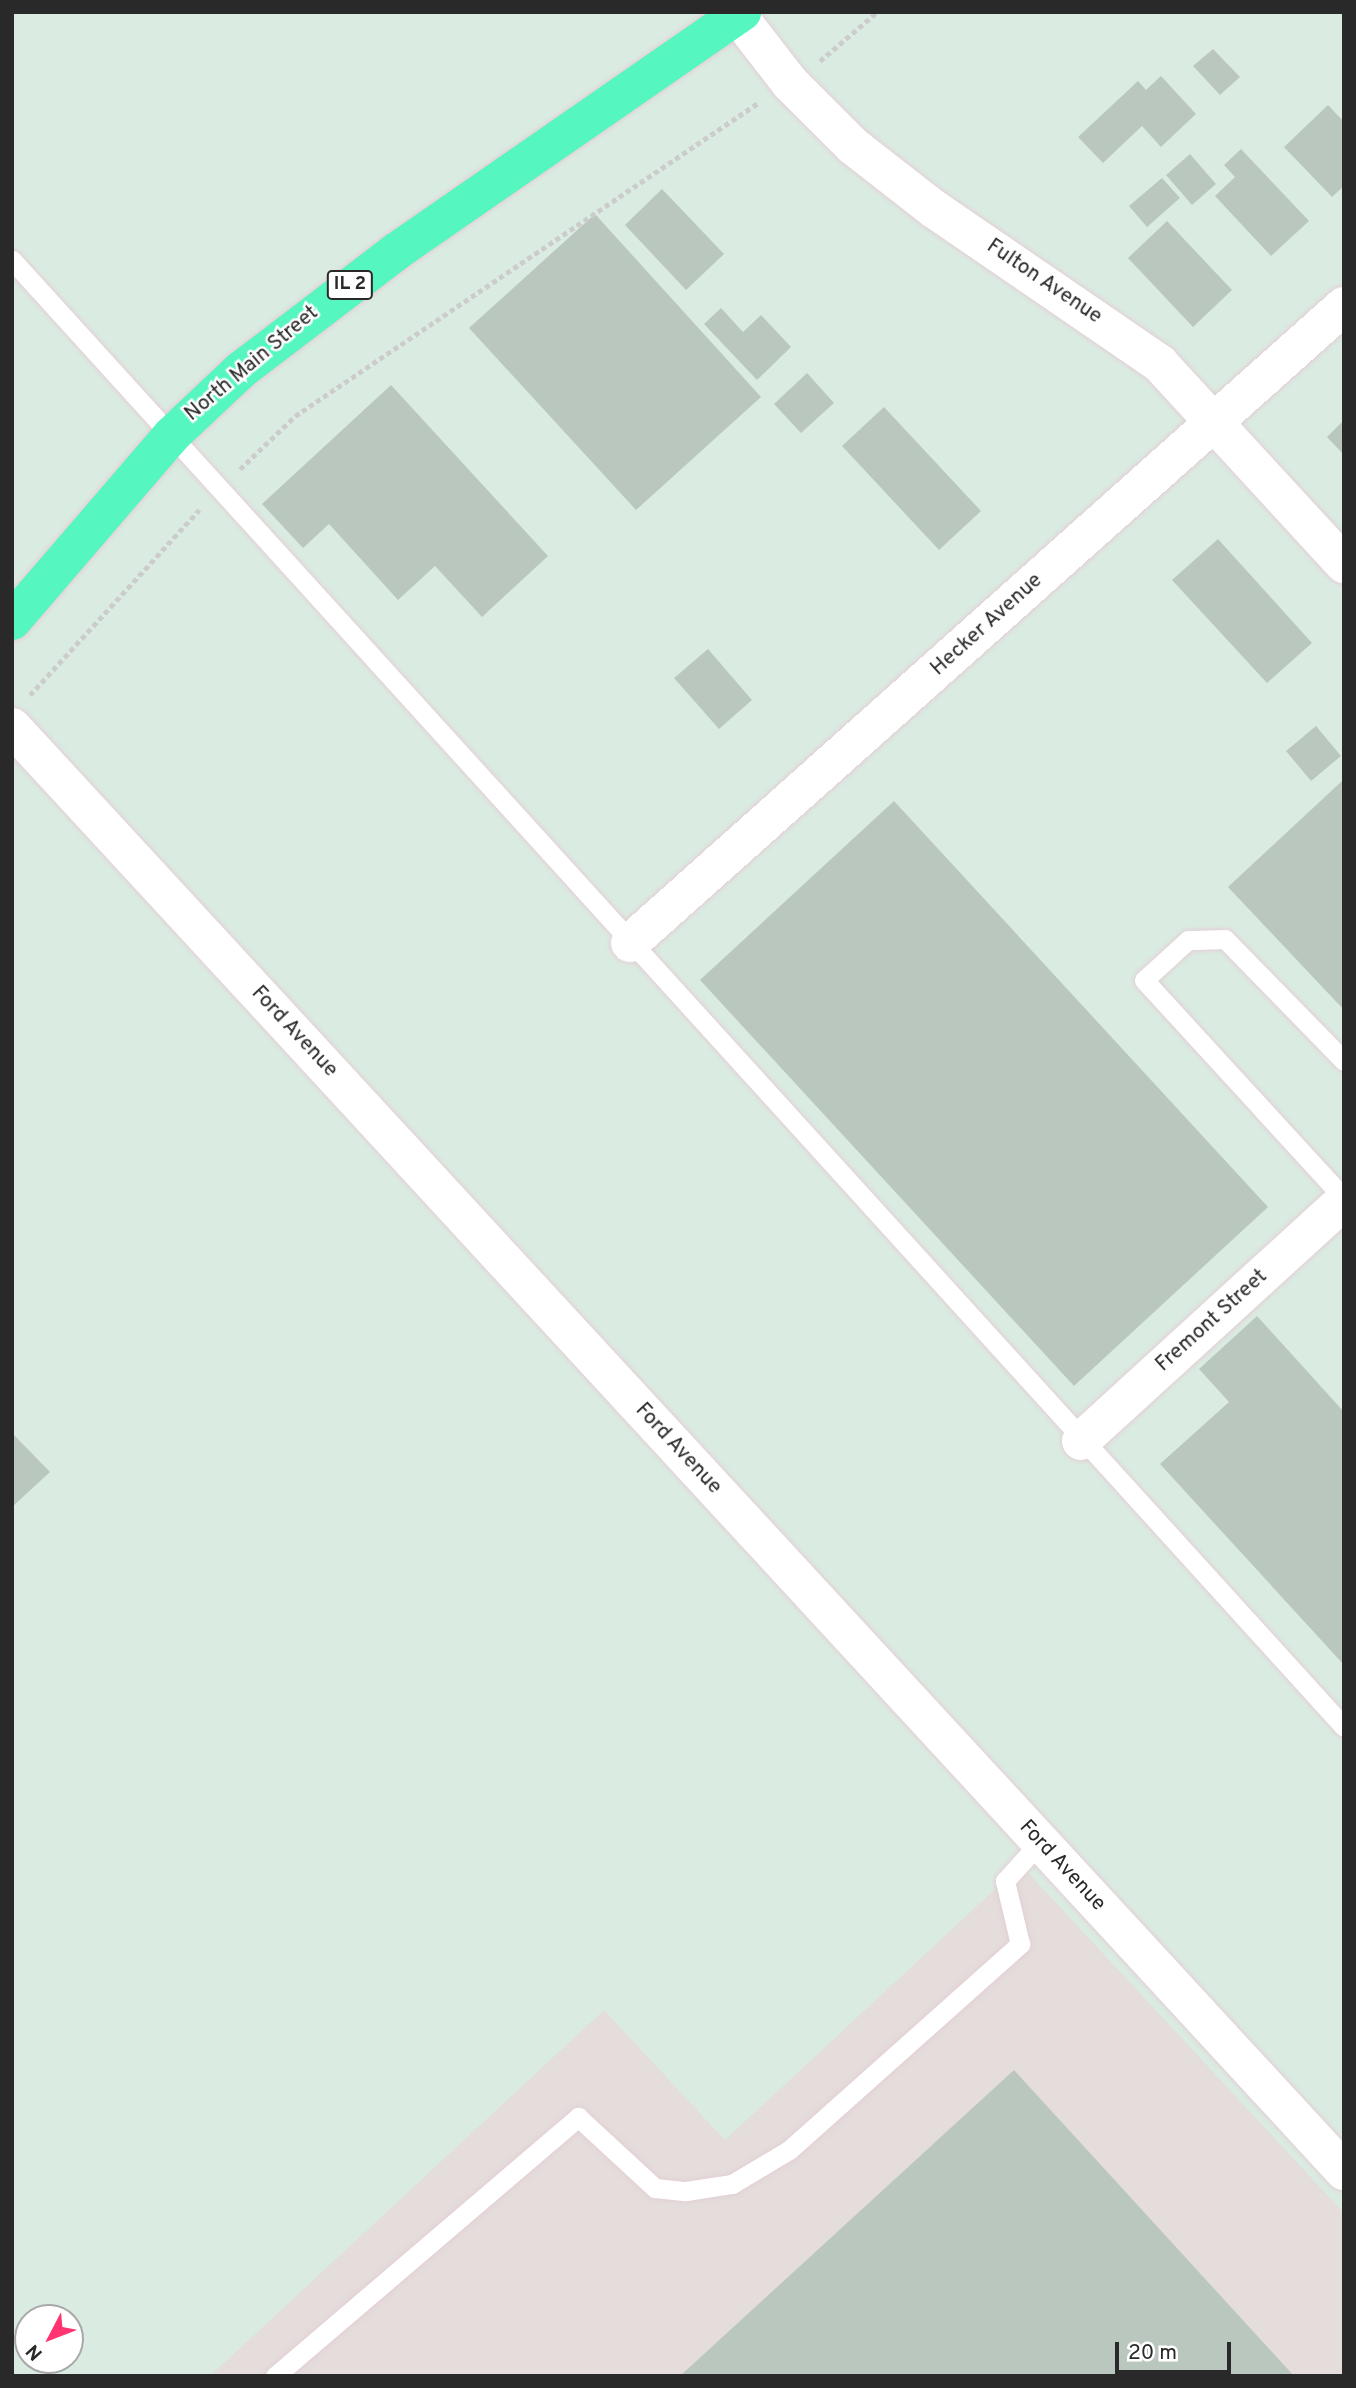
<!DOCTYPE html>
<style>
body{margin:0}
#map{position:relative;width:1356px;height:2388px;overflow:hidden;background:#daece2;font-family:Overpass,sans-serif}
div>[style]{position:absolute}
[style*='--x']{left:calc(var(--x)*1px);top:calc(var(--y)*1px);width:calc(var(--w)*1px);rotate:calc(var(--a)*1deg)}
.industrial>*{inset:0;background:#e4dddb}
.building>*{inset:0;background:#bac7bf}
.path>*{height:4.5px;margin-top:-2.25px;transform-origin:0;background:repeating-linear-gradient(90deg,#ccc 0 5px,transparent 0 8.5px)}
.roads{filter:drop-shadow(0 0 2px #e3cfd5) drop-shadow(0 0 2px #e3cfd5)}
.service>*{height:19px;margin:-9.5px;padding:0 9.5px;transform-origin:9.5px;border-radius:9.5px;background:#fff}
.minor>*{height:38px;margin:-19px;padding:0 19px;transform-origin:19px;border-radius:19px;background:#fff}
.tertiary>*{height:38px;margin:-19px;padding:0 19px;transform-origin:19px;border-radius:19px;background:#fff}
.primary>*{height:38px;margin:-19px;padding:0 19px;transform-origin:19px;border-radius:19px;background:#55f6bf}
span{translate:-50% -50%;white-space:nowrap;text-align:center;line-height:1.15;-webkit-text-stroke:5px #fff;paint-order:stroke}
.shield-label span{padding:2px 5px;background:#fff;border:2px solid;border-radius:5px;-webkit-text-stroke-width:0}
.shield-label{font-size:19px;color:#292929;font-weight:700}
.street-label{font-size:21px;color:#292929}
.frame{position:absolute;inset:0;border:14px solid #292929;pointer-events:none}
.north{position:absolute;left:14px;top:2304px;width:70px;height:70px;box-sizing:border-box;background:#fff;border:2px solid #a9a9a9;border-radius:50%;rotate:228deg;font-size:19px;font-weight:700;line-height:28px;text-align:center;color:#292929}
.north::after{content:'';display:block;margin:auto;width:24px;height:32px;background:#ff3470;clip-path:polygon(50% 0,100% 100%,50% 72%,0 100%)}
.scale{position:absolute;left:1115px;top:2342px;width:116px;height:32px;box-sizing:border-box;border:4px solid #292929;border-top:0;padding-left:9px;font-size:21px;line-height:24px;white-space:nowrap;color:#292929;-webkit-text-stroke:5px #fff;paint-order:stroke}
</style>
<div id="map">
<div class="industrial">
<div style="clip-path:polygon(1021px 1865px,1344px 2213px,1344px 2376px,210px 2376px,604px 2010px,725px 2140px)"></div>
</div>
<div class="building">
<div style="clip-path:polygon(1213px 49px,1240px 77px,1220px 95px,1193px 66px)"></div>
<div style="clip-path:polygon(1161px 76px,1196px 114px,1161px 147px,1142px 126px,1103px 163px,1078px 137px,1138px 81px,1146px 90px)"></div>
<div style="clip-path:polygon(1328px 105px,1344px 122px,1344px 186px,1332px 197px,1284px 147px)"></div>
<div style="clip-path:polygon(1241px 149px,1309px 221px,1271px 256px,1215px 196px,1235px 177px,1224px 165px)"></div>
<div style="clip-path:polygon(1190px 154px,1216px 184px,1192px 205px,1166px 175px)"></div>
<div style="clip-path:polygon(1162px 178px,1180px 198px,1147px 227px,1129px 206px)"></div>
<div style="clip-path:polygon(662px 189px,724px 254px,686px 290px,625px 225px)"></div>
<div style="clip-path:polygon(595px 214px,761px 397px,636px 510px,469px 328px)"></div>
<div style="clip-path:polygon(1167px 221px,1232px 290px,1193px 327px,1128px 258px)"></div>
<div style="clip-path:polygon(721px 308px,743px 332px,761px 315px,791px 347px,757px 380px,704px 324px)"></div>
<div style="clip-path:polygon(807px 373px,834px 403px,801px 433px,774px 404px)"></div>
<div style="clip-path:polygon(391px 385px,548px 556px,482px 617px,435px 566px,398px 600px,329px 524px,303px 548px,262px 504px)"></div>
<div style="clip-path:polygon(884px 407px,981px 511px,939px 550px,842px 446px)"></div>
<div style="clip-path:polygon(1344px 420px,1344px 455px,1327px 437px)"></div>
<div style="clip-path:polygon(1218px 539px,1312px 643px,1267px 683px,1172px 580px)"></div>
<div style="clip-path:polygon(708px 649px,752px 700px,719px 729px,674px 678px)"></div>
<div style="clip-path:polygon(1316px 726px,1341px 756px,1311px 781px,1286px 751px)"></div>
<div style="clip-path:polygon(1342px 781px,1344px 783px,1344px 1010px,1228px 887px)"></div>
<div style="clip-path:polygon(894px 801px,1268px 1207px,1074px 1386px,700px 980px)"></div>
<div style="clip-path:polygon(1257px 1316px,1344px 1412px,1344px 1665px,1160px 1464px,1229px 1402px,1199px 1369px)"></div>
<div style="clip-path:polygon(12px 1433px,50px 1472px,12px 1507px)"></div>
<div style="clip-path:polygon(1014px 2070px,1294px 2376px,680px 2376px)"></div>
</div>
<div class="path">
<div style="--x:820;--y:61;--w:75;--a:-40.7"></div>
<div style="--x:240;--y:469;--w:76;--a:-43.9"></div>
<div style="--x:295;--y:416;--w:559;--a:-34.06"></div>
<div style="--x:30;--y:695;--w:251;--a:-47.6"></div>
</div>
<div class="roads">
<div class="service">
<div style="--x:12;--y:260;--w:1981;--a:47.76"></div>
<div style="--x:1344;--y:1061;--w:170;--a:-134.3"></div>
<div style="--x:1225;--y:939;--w:37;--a:178"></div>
<div style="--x:1188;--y:940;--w:59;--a:137.7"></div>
<div style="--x:1144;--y:980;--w:296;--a:47.5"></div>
<div style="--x:275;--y:2376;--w:399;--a:-40.5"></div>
<div style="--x:578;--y:2117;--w:105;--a:42.7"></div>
<div style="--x:655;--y:2188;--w:31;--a:6"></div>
<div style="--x:686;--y:2191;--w:47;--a:-8.7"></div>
<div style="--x:732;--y:2184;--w:66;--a:-30.8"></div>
<div style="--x:789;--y:2150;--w:310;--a:-41.7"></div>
<div style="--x:1020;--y:1944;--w:65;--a:-103.4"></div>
<div style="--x:1005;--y:1881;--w:52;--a:-48.1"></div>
</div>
<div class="minor">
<div style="--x:12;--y:727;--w:1965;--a:47.31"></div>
<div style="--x:630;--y:943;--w:957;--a:-41.74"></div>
<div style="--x:1081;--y:1441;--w:356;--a:-42.4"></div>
</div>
<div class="tertiary">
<div style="--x:735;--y:12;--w:90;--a:52.2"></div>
<div style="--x:790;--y:83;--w:89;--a:45"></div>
<div style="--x:853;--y:146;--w:103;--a:37.9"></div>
<div style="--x:934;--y:209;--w:274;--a:34.4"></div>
<div style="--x:1160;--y:364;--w:272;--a:47.4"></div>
</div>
<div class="primary">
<div style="--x:12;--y:621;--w:245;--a:-49.3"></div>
<div style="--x:172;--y:435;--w:95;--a:-43.3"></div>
<div style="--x:241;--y:370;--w:196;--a:-37.3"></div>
<div style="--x:397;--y:251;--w:420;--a:-34.7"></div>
</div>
</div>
<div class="shield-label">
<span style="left:350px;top:285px">IL 2</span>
</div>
<div class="street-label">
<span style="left:1044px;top:282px;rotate:34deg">Fulton Avenue</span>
<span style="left:252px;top:364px;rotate:-40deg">North Main Street</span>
<span style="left:987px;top:625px;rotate:-42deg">Hecker Avenue</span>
<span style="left:294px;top:1032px;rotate:47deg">Ford Avenue</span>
<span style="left:1212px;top:1321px;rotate:-42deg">Fremont Street</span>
<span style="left:678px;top:1449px;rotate:47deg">Ford Avenue</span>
<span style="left:1062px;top:1866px;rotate:47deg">Ford Avenue</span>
</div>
<div class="frame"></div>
<div class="north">N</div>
<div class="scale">20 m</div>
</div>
